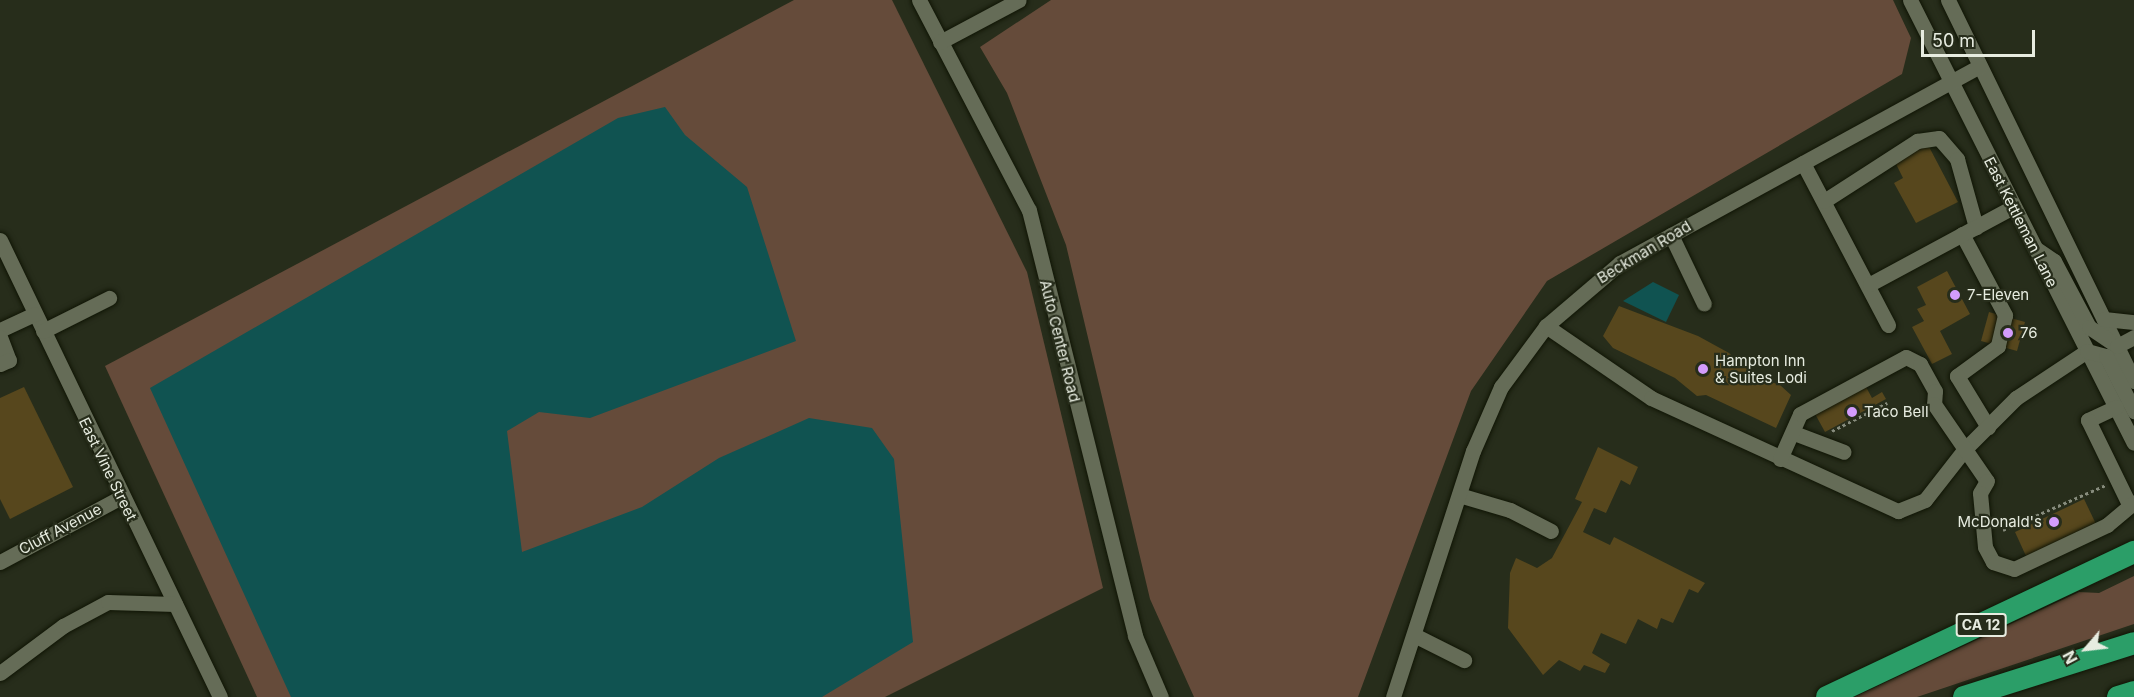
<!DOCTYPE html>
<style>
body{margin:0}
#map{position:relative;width:2134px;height:697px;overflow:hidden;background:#272d1b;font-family:Inter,sans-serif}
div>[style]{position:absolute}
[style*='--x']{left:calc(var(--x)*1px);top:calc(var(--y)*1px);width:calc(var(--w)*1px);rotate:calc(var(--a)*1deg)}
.green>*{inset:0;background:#654b3a}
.water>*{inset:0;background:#105351}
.building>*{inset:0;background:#57471d}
.path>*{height:3px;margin-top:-1.5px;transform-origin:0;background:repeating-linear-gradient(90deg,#878c7d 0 3px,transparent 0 6px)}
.roads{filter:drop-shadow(0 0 2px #101505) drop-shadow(0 0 2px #101505)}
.minor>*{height:15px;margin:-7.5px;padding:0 7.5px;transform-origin:7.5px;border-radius:7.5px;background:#656c57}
.highway>*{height:22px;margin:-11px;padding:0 11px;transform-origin:11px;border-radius:11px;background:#2b9e68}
.dots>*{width:16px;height:16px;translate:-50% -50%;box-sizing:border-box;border:3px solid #272d1b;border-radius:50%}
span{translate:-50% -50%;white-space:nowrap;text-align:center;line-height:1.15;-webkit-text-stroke:4.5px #272d1b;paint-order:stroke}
.shield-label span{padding:2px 4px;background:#272d1b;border:2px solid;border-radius:4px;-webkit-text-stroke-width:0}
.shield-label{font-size:14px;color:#e7ece0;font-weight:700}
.street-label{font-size:15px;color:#e7ece0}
.poi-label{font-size:15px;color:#e7ece0}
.left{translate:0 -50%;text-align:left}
.right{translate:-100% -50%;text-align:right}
.north{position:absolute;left:2056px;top:619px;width:60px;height:60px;-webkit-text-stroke:4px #272d1b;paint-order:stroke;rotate:242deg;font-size:16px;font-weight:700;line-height:24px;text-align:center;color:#e7ece0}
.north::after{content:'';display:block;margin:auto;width:21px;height:27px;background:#e7ece0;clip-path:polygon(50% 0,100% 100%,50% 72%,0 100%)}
.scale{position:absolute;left:1921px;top:30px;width:114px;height:27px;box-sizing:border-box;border:3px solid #e7ece0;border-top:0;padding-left:8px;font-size:18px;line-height:21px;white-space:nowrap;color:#e7ece0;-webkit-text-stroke:4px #272d1b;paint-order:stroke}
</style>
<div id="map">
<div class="green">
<div style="clip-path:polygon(794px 0,892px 0,1027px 272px,1103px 588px,885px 697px,257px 697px,105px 366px)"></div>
<div style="clip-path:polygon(1051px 0,1893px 0,1911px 38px,1902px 74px,1547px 281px,1471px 391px,1358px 697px,1194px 697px,1150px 599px,1066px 245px,1007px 93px,980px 47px)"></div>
<div style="clip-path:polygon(2134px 576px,2134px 624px,1917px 697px,1854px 697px,2079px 592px,2099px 593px)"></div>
</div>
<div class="water">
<div style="clip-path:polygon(665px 107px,685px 135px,747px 187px,796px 341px,590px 418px,539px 412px,507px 431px,522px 552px,642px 507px,719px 458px,809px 418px,872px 428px,894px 459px,913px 642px,822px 697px,291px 697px,150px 388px,618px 118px)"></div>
<div style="clip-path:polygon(1653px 282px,1679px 295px,1666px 322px,1623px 301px)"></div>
</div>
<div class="building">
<div style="clip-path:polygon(1926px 141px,1958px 202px,1916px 223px,1894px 183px,1903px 178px,1893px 158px)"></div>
<div style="clip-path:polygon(1947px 271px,1970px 314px,1940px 331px,1952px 354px,1932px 364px,1912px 327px,1924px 321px,1917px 309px,1926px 305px,1917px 287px)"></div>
<div style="clip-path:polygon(1619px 306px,1698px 336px,1729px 353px,1756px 377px,1780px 385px,1791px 395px,1776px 428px,1706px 395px,1697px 396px,1675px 378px,1613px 348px,1603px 336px)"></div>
<div style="clip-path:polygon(1989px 312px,2025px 322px,2017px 351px,1981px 341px)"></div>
<div style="clip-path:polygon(1865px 385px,1872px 398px,1882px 392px,1886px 399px,1825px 432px,1814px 412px)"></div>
<div style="clip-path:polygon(24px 387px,73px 487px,10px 519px,0 499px,0 398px)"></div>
<div style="clip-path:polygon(1598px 447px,1638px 467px,1630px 485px,1621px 480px,1606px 513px,1594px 508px,1583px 532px,1610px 545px,1614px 537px,1705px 583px,1698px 593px,1689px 589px,1673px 623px,1661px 618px,1657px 629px,1638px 619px,1626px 644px,1601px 633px,1592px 653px,1610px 664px,1605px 673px,1584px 665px,1580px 671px,1559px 660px,1543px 675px,1508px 628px,1510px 573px,1516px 558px,1537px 568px,1552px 558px,1582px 502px,1575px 499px)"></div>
<div style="clip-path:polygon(2084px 499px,2096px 524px,2026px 556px,2015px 532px)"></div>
</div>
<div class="path">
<div style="--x:1832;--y:431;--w:62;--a:-27"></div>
<div style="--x:2003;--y:530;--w:112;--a:-23.6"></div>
</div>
<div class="roads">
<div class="minor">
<div style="--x:919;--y:0;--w:237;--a:62.4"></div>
<div style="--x:1029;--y:210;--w:439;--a:76"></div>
<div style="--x:1135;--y:636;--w:66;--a:66.9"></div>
<div style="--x:1910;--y:0;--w:496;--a:63.2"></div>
<div style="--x:1948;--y:0;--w:424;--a:64"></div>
<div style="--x:940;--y:42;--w:89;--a:-28"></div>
<div style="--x:1803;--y:163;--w:183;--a:62.3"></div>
<div style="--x:1824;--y:201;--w:111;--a:-32.8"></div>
<div style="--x:1917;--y:141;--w:22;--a:-8"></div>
<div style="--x:1939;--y:138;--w:28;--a:49"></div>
<div style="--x:1957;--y:159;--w:71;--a:74.4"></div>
<div style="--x:1962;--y:234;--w:92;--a:62"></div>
<div style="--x:2005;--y:315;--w:32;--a:103"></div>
<div style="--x:1998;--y:346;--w:51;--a:143.8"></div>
<div style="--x:1957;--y:376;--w:60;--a:58.7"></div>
<div style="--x:1671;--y:235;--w:76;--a:64.4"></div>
<div style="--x:0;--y:240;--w:507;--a:64.29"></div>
<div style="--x:2035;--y:248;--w:23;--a:34"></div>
<div style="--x:2054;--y:261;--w:75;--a:62.1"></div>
<div style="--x:2089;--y:327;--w:34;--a:34"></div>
<div style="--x:2117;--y:346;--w:19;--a:-28"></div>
<div style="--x:1870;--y:284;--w:162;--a:-28.3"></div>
<div style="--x:2104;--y:319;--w:30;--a:6"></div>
<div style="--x:1546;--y:326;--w:127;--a:34.4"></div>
<div style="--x:1651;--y:398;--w:272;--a:24.6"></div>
<div style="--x:1898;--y:511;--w:29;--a:-22"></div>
<div style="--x:1925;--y:500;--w:63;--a:-52"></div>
<div style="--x:1964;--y:450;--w:74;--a:-45"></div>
<div style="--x:2016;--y:398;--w:85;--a:-33.5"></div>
<div style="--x:2087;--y:351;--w:20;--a:15"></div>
<div style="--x:2106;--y:356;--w:62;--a:63"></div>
<div style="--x:0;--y:330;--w:38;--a:-25"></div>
<div style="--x:43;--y:331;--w:74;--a:-26.6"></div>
<div style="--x:0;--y:337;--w:25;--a:69"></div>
<div style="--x:9;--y:360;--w:10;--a:156"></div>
<div style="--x:2116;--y:407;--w:31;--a:155"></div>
<div style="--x:2088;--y:420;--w:93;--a:64"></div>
<div style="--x:1794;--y:433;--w:53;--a:20.8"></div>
<div style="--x:1780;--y:459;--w:49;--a:-66"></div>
<div style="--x:1800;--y:414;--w:120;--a:-28.3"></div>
<div style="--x:1906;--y:357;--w:16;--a:27"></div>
<div style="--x:1920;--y:364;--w:31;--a:61"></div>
<div style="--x:1935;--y:391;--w:13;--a:94"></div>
<div style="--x:1934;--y:404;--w:93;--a:55.5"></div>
<div style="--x:1987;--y:481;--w:14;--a:120"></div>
<div style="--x:1980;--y:493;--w:54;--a:84.7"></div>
<div style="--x:1985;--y:547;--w:17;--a:62"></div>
<div style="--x:1993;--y:562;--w:22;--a:18"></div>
<div style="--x:2014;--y:569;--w:103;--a:-25.3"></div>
<div style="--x:2107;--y:525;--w:35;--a:-40"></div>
<div style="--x:1459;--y:495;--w:53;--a:16.4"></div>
<div style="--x:1510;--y:510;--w:46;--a:27.1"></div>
<div style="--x:0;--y:562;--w:137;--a:-28.2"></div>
<div style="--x:1416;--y:636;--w:54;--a:26.6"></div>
<div style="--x:0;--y:673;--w:79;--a:-36.7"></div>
<div style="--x:63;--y:626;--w:51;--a:-28.1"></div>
<div style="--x:108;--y:602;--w:67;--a:1.7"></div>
<div style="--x:1393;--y:697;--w:259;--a:-72"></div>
<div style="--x:1473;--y:451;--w:70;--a:-66.4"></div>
<div style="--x:1501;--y:387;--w:76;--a:-53.6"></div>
<div style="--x:1546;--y:326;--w:97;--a:-40.4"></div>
<div style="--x:1620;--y:263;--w:410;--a:-28.7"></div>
</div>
<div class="highway">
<div style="--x:1827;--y:697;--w:340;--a:-25.3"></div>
<div style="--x:1964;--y:697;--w:178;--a:-17.6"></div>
<div style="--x:2118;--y:697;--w:17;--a:-17"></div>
</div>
</div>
<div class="dots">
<div style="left:1955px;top:295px;background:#d39cfc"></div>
<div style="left:2008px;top:333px;background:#d39cfc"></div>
<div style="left:1703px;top:369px;background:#d39cfc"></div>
<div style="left:1852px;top:412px;background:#d39cfc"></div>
<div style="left:2054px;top:522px;background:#d39cfc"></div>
</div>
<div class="shield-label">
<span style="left:1981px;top:625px">CA 12</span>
</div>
<div class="street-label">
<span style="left:2021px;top:222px;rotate:63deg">East Kettleman Lane</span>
<span style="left:1644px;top:252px;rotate:-31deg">Beckman Road</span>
<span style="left:1060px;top:341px;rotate:76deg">Auto Center Road</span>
<span style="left:108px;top:469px;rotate:64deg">East Vine Street</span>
<span style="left:60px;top:529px;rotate:-28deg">Cluff Avenue</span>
</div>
<div class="poi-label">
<span class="left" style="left:1967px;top:295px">7-Eleven</span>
<span class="left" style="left:2020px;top:333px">76</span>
<span class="left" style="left:1715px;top:369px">Hampton Inn<br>&amp; Suites Lodi</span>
<span class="left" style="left:1864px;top:412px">Taco Bell</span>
<span class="right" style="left:2042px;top:522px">McDonald's</span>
</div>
<div class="north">N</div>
<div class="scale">50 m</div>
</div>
